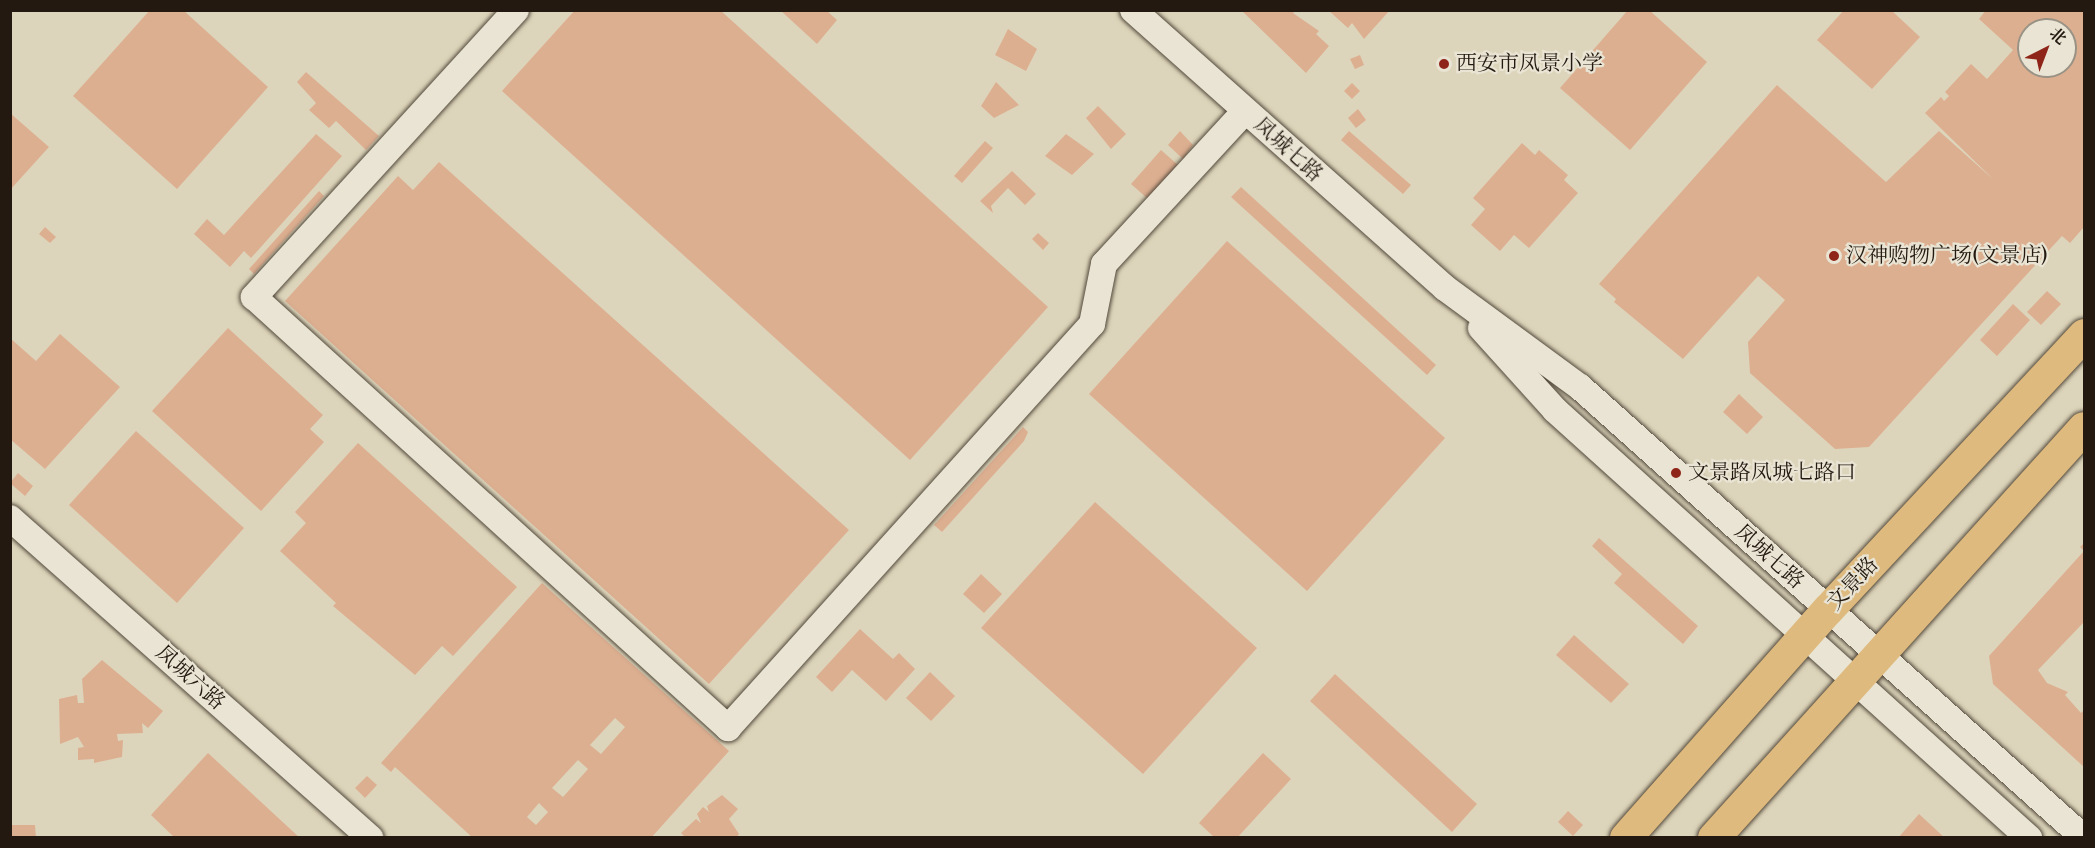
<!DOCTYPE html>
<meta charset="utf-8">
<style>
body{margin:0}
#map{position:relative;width:2095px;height:848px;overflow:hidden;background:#ddd5bb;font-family:"Libre Bodoni","Noto Serif SC",serif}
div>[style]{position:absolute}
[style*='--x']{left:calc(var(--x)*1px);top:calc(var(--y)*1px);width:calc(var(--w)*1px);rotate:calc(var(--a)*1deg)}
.building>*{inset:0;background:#ddaf91}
.roads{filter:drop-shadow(0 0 2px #52483b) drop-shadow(0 0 2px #52483b)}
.minor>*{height:26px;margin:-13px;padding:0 13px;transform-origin:13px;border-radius:13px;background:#e9e4d3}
.major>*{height:32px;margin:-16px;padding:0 16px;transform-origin:16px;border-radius:16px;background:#deba7e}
.dots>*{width:16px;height:16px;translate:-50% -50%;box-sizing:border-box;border:3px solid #e9e4d3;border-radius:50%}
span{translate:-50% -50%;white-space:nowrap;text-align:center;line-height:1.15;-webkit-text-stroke:4.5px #e9e4d3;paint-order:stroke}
.poi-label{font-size:21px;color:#231910}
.left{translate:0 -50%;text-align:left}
.street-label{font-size:21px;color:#231910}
.frame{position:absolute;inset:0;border:12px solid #231910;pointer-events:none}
.north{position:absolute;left:2017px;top:18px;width:60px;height:60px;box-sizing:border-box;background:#e9e4d3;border:2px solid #9a9385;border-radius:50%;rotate:42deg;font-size:16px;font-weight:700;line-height:24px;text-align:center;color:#231910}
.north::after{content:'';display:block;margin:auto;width:21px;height:27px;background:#8f2418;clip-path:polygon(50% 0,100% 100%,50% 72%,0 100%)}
</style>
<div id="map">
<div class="building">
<div style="clip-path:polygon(150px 10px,183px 10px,268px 87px,177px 189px,73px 96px)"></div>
<div style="clip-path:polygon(575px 10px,720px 10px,1048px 307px,910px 460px,502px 91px)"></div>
<div style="clip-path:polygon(780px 10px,826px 10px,837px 20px,817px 44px)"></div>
<div style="clip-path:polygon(1241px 10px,1296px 10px,1293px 13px,1319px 31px,1316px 34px,1329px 46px,1306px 73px)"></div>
<div style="clip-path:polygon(1328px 10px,1390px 10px,1364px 39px,1352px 23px,1348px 28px)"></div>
<div style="clip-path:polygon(1628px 10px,1649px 10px,1707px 62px,1630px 150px,1560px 88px)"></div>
<div style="clip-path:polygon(1844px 10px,1891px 10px,1920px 37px,1872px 89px,1817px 40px)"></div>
<div style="clip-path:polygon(evenodd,1986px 10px,2084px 10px,2084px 227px,2070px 243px,2062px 236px,1869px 447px,1835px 449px,1750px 373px,1748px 342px,1785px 300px,1758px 276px,1683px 359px,1614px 302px,1616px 299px,1599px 284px,1777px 85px,1886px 182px,1939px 131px,1994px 180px,1925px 113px,1941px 97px,1944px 101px,1949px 96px,1945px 92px,1971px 64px,1987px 79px,2013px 50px,1979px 19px,1986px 10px,2029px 30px,2065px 30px,2065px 66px,2029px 66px,2029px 30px)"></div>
<div style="clip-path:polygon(1008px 29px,1037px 49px,1026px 71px,995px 55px)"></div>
<div style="clip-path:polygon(1360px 55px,1364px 65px,1355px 69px,1350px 59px)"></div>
<div style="clip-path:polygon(306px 72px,379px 136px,366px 150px,336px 121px,329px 128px,309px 110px,316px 103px,297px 82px)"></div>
<div style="clip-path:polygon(996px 82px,1019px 105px,994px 118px,981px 106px)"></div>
<div style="clip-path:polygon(1352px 83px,1360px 91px,1352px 99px,1344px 91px)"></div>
<div style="clip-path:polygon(1098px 106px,1126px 134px,1111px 149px,1086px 118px)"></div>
<div style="clip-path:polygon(1358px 109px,1366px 120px,1356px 128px,1348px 118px)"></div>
<div style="clip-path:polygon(10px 113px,49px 147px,10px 190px)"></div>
<div style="clip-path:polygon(1180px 131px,1193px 145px,1183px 159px,1168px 145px)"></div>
<div style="clip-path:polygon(1349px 131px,1411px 185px,1403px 194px,1341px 140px)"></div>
<div style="clip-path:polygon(316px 134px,342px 156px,251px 258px,244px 251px,230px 267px,194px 234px,207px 219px,224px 235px)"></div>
<div style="clip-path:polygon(1066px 134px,1094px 154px,1072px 175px,1045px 156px)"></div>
<div style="clip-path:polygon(985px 141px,993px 148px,962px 183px,954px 176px)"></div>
<div style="clip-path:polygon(1522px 143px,1535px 155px,1539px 150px,1568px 175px,1564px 180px,1578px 193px,1529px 248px,1514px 235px,1500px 251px,1471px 225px,1485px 209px,1473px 198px)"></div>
<div style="clip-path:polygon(1161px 150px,1178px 165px,1148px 199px,1131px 184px)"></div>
<div style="clip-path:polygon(439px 162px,849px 530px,709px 684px,285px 301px,398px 176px,413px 190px)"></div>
<div style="clip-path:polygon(1012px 171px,1036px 194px,1025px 205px,1008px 188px,991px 206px,993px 213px,980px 201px)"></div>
<div style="clip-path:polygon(1241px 187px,1436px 365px,1427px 375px,1231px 197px)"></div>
<div style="clip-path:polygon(319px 191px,324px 196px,254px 274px,249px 269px)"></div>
<div style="clip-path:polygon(45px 227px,56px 237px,50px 243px,39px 234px)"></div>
<div style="clip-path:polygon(1038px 233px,1049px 243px,1043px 250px,1032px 239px)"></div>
<div style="clip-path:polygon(1227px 241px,1445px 438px,1307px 591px,1089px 394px)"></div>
<div style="clip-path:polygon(2047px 291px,2061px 304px,2041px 325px,2027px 312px)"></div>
<div style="clip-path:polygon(2013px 304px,2030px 320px,1997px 356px,1980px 340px)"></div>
<div style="clip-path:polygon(228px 328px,323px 415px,310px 429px,324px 442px,261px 511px,152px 411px)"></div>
<div style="clip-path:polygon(60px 334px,120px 387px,45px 469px,10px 439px,10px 338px,36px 361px)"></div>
<div style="clip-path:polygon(1739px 394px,1763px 417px,1747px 434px,1723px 412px)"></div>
<div style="clip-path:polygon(1023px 427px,1028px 432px,1024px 441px,942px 532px,934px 525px)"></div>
<div style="clip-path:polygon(136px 431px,244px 528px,177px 603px,69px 505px)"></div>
<div style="clip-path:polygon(358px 443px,517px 587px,453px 656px,442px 646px,415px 675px,333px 606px,336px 603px,280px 551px,306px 523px,295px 512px)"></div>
<div style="clip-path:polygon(18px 473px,33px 486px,25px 496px,10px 483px)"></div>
<div style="clip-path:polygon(1095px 502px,1257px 648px,1143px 774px,981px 628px)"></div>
<div style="clip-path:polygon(1599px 538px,1698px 626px,1683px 644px,1614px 583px,1622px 574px,1592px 546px)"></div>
<div style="clip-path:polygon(2084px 543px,2084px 622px,2038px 670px,2047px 683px,2068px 692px,2065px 695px,2081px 713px,2084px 710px,2084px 767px,1993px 684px,1989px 656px,2084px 551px,2080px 547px)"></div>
<div style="clip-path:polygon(981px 574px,1002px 594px,984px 613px,963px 594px)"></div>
<div style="clip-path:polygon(evenodd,542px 583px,729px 751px,651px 838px,473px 838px,395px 767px,391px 772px,381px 763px,542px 583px,615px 718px,625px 727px,601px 754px,590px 745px,615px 718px,542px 583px,578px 760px,588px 769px,563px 797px,552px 788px,578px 760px,542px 583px,539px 803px,548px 812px,536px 825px,527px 817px,539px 803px)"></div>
<div style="clip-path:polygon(860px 629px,893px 659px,899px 653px,915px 669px,886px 701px,852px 670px,832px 692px,816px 677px)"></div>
<div style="clip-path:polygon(1574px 635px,1629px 684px,1611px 703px,1556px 655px)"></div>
<div style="clip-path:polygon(102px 660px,163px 711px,148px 728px,142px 723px,143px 733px,117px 734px,118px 741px,123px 740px,122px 757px,94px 763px,94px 759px,78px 760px,78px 748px,84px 747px,78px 737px,60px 744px,59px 699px,77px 695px,78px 703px,84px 703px,82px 679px)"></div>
<div style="clip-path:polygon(930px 672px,955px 696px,931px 721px,906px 698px)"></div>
<div style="clip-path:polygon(1335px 674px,1477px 804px,1452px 832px,1310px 701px)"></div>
<div style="clip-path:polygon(208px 753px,300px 838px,175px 838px,151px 815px)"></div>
<div style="clip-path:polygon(1263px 753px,1291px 779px,1237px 838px,1215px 838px,1199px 823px)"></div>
<div style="clip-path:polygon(367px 776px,377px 785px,365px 798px,355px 788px)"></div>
<div style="clip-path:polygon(722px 795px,738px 809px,729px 819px,739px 834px,736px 838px,686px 838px,681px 833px,696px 819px,701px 823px,697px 814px,703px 807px,709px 812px,707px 806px)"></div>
<div style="clip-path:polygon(1568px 811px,1583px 825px,1573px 836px,1558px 822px)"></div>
<div style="clip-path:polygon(1919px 814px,1945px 838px,1898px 838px)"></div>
<div style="clip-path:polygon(10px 825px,35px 825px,36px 838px,10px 838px)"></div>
</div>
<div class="roads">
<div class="minor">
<div style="--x:516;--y:10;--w:389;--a:132.4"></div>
<div style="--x:254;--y:297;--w:641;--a:42.28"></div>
<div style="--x:728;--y:728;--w:544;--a:-47.98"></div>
<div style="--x:1092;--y:324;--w:61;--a:-78.7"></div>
<div style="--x:1104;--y:264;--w:208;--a:-47.3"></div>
<div style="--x:1133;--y:10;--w:418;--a:41.7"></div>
<div style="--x:1445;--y:288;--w:167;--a:36.3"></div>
<div style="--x:1580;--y:387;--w:676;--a:41.82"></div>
<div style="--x:1481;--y:328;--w:110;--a:47.9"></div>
<div style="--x:1555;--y:410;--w:639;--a:42.08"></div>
<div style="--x:10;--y:518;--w:482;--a:41.6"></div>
</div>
<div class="major">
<div style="--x:1626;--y:838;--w:305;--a:-48.5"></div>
<div style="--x:1828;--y:610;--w:376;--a:-47"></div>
<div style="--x:1714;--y:838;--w:552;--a:-47.94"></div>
</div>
</div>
<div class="dots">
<div style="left:1444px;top:64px;background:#8f2418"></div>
<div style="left:1834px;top:256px;background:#8f2418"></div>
<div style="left:1676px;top:473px;background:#8f2418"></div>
</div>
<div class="poi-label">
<span class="left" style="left:1456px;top:64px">西安市凤景小学</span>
<span class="left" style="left:1846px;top:256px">汉神购物广场(文景店)</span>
<span class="left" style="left:1688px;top:473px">文景路凤城七路口</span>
</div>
<div class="street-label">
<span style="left:1288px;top:150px;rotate:42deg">凤城七路</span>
<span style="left:1769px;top:557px;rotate:42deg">凤城七路</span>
<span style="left:1853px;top:584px;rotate:-47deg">文景路</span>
<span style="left:190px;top:678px;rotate:42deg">凤城六路</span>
</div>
<div class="frame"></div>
<div class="north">北</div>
</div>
